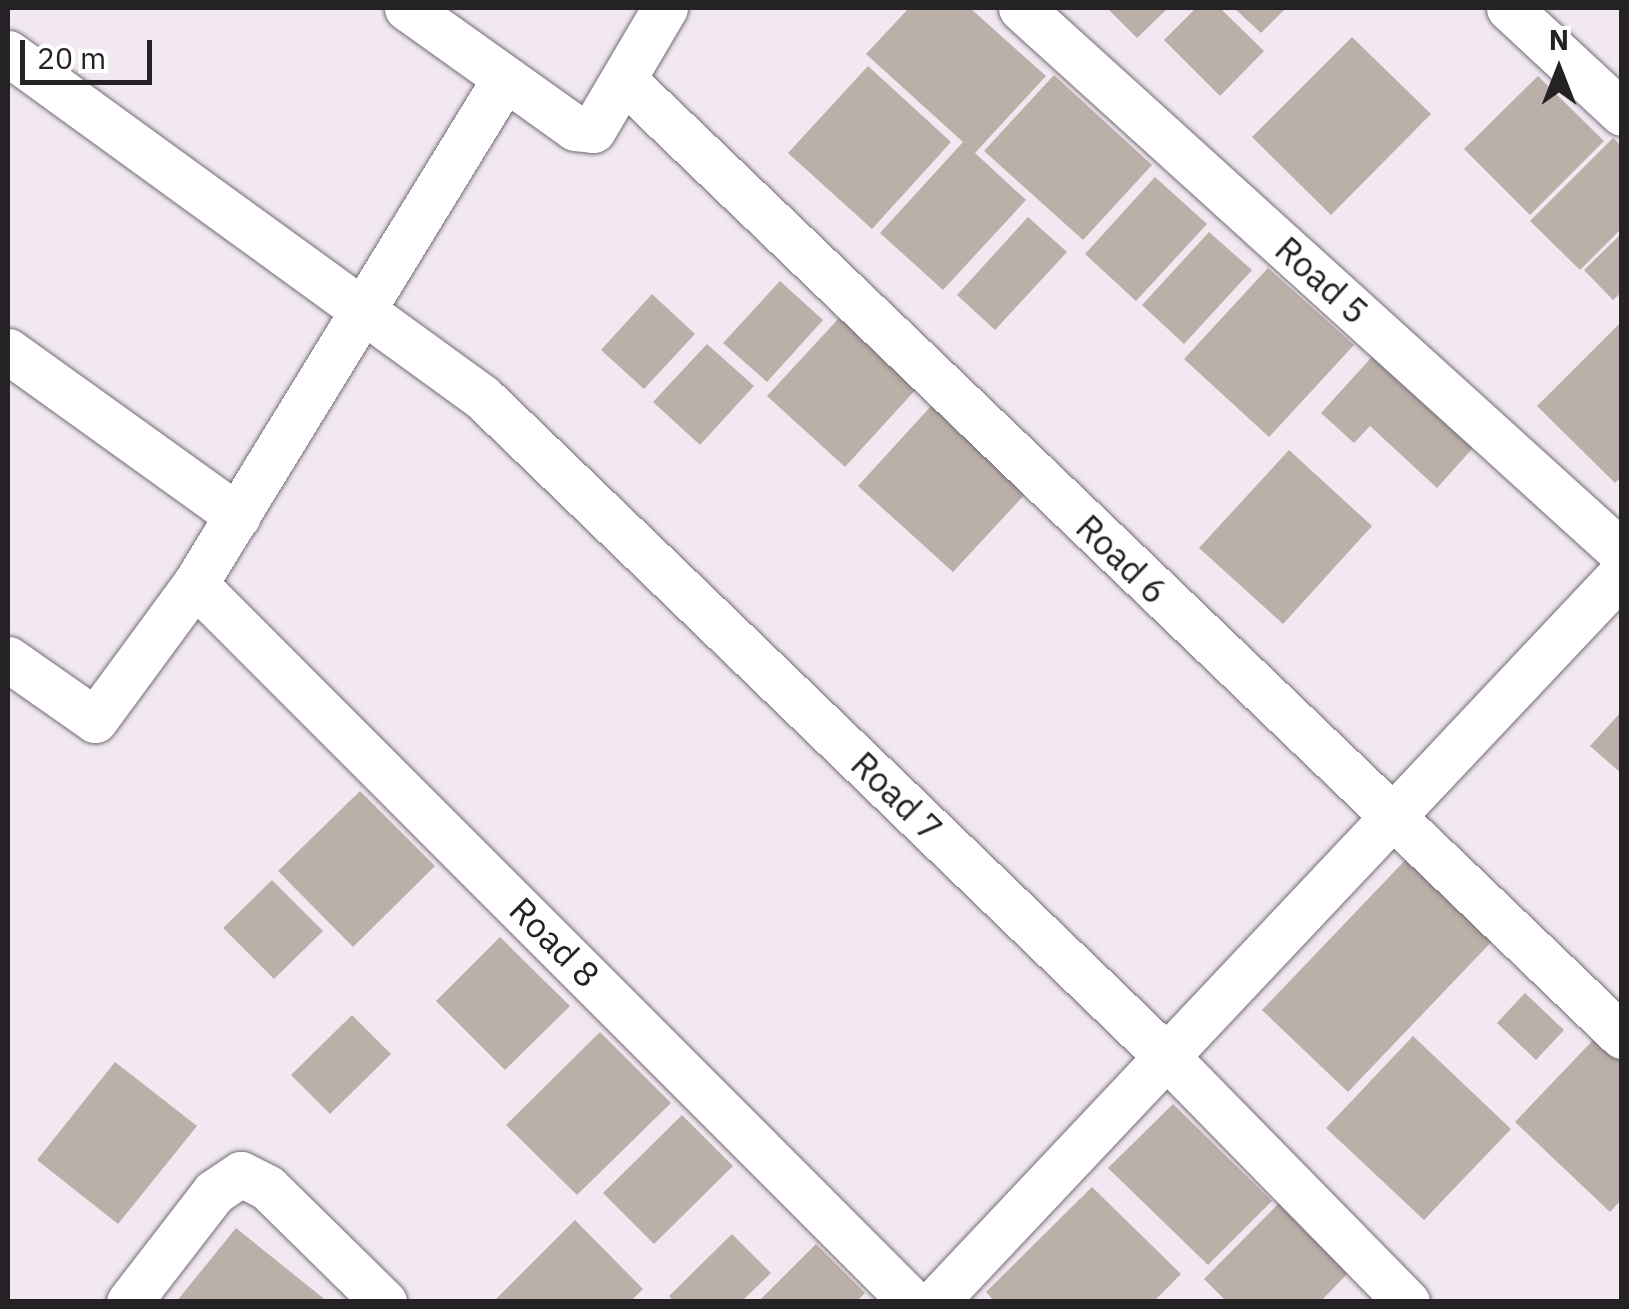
<!DOCTYPE html>
<style>
body{margin:0}
#map{position:relative;width:1629px;height:1309px;overflow:hidden;background:#f1e8f2;font-family:"IBM Plex Sans",sans-serif}
div>[style]{position:absolute}
[style*='--x']{left:calc(var(--x)*1px);top:calc(var(--y)*1px);width:calc(var(--w)*1px);rotate:calc(var(--a)*1deg)}
.building>*{inset:0;background:#bbb0a8}
.roads{filter:drop-shadow(0 0 2px #746c75) drop-shadow(0 0 2px #746c75)}
.street>*{height:45px;margin:-22.5px;padding:0 22.5px;transform-origin:22.5px;border-radius:22.5px;background:#fff}
span{translate:-50% -50%;white-space:nowrap;text-align:center;line-height:1.15;-webkit-text-stroke:8px #fff;paint-order:stroke}
.street-label{font-size:35px;color:#252226}
.frame{position:absolute;inset:0;border:10px solid #252226;pointer-events:none}
.north{position:absolute;left:1509px;top:20px;width:100px;height:100px;-webkit-text-stroke:8px #fff;paint-order:stroke;rotate:0deg;font-size:28px;font-weight:700;line-height:40px;text-align:center;color:#252226}
.north::after{content:'';display:block;margin:auto;width:35px;height:45px;background:#252226;clip-path:polygon(50% 0,100% 100%,50% 72%,0 100%)}
.scale{position:absolute;left:20px;top:40px;width:132px;height:45px;box-sizing:border-box;border:5px solid #252226;border-top:0;padding-left:12px;font-size:30px;line-height:35px;white-space:nowrap;color:#252226;-webkit-text-stroke:8px #fff;paint-order:stroke}
</style>
<div id="map">
<div class="building">
<div style="clip-path:polygon(909px 8px,970px 8px,1046px 76px,975px 153px,1026px 200px,943px 290px,880px 233px,963px 142px,866px 54px)"></div>
<div style="clip-path:polygon(1107px 8px,1168px 8px,1137px 38px)"></div>
<div style="clip-path:polygon(1196px 8px,1220px 8px,1264px 51px,1220px 96px,1164px 40px)"></div>
<div style="clip-path:polygon(1234px 8px,1286px 8px,1261px 33px)"></div>
<div style="clip-path:polygon(1352px 37px,1431px 114px,1331px 215px,1252px 137px)"></div>
<div style="clip-path:polygon(868px 66px,951px 142px,872px 229px,788px 153px)"></div>
<div style="clip-path:polygon(1054px 75px,1152px 165px,1083px 240px,984px 151px)"></div>
<div style="clip-path:polygon(1538px 76px,1604px 141px,1530px 215px,1464px 149px)"></div>
<div style="clip-path:polygon(1613px 138px,1622px 146px,1622px 228px,1580px 270px,1530px 221px)"></div>
<div style="clip-path:polygon(1155px 177px,1207px 224px,1136px 301px,1085px 254px)"></div>
<div style="clip-path:polygon(1028px 217px,1067px 252px,995px 330px,957px 295px)"></div>
<div style="clip-path:polygon(1209px 232px,1252px 270px,1184px 344px,1142px 305px)"></div>
<div style="clip-path:polygon(1622px 233px,1622px 292px,1613px 300px,1584px 270px)"></div>
<div style="clip-path:polygon(1268px 268px,1354px 345px,1269px 437px,1184px 359px)"></div>
<div style="clip-path:polygon(780px 281px,823px 320px,767px 382px,723px 343px)"></div>
<div style="clip-path:polygon(652px 294px,695px 334px,644px 389px,601px 350px)"></div>
<div style="clip-path:polygon(841px 316px,919px 386px,845px 467px,767px 396px)"></div>
<div style="clip-path:polygon(1622px 321px,1622px 476px,1615px 483px,1537px 406px)"></div>
<div style="clip-path:polygon(707px 344px,754px 386px,700px 445px,653px 402px)"></div>
<div style="clip-path:polygon(1380px 348px,1481px 439px,1437px 488px,1370px 426px,1354px 443px,1321px 413px)"></div>
<div style="clip-path:polygon(932px 405px,1028px 491px,953px 572px,858px 486px)"></div>
<div style="clip-path:polygon(1289px 450px,1372px 526px,1283px 624px,1199px 548px)"></div>
<div style="clip-path:polygon(1622px 711px,1622px 774px,1590px 746px)"></div>
<div style="clip-path:polygon(360px 791px,435px 866px,353px 947px,278px 871px)"></div>
<div style="clip-path:polygon(1412px 853px,1498px 935px,1348px 1092px,1262px 1010px)"></div>
<div style="clip-path:polygon(272px 880px,323px 931px,274px 979px,223px 928px)"></div>
<div style="clip-path:polygon(500px 937px,570px 1006px,505px 1070px,436px 1001px)"></div>
<div style="clip-path:polygon(1525px 993px,1564px 1030px,1536px 1060px,1497px 1023px)"></div>
<div style="clip-path:polygon(352px 1015px,391px 1054px,330px 1114px,291px 1075px)"></div>
<div style="clip-path:polygon(600px 1032px,671px 1103px,577px 1195px,506px 1125px)"></div>
<div style="clip-path:polygon(1413px 1036px,1511px 1129px,1424px 1220px,1326px 1128px)"></div>
<div style="clip-path:polygon(1595px 1038px,1622px 1062px,1622px 1199px,1610px 1212px,1515px 1122px)"></div>
<div style="clip-path:polygon(115px 1062px,197px 1126px,118px 1224px,37px 1160px)"></div>
<div style="clip-path:polygon(1173px 1104px,1272px 1201px,1208px 1265px,1108px 1168px)"></div>
<div style="clip-path:polygon(682px 1115px,733px 1166px,654px 1244px,603px 1193px)"></div>
<div style="clip-path:polygon(1092px 1187px,1181px 1274px,1153px 1302px,995px 1302px,986px 1292px)"></div>
<div style="clip-path:polygon(1283px 1199px,1353px 1268px,1320px 1302px,1227px 1302px,1204px 1279px)"></div>
<div style="clip-path:polygon(575px 1220px,643px 1289px,630px 1302px,493px 1302px)"></div>
<div style="clip-path:polygon(236px 1228px,328px 1302px,176px 1302px)"></div>
<div style="clip-path:polygon(732px 1234px,771px 1273px,741px 1302px,674px 1302px,669px 1296px)"></div>
<div style="clip-path:polygon(816px 1244px,865px 1293px,856px 1302px,758px 1302px)"></div>
</div>
<div class="roads">
<div class="street">
<div style="--x:407;--y:8;--w:206;--a:35.5"></div>
<div style="--x:575;--y:128;--w:18;--a:6"></div>
<div style="--x:593;--y:130;--w:142;--a:-59.5"></div>
<div style="--x:1021;--y:8;--w:811;--a:42.2"></div>
<div style="--x:1509;--y:8;--w:154;--a:42.9"></div>
<div style="--x:8;--y:53;--w:586;--a:35.97"></div>
<div style="--x:482;--y:397;--w:953;--a:43.94"></div>
<div style="--x:1168;--y:1058;--w:342;--a:45.6"></div>
<div style="--x:624;--y:80;--w:1382;--a:43.77"></div>
<div style="--x:8;--y:351;--w:283;--a:35.7"></div>
<div style="--x:195;--y:584;--w:1015;--a:45.04"></div>
<div style="--x:8;--y:659;--w:106;--a:35"></div>
<div style="--x:95;--y:720;--w:169;--a:-53.7"></div>
<div style="--x:195;--y:584;--w:593;--a:-58.51"></div>
<div style="--x:129;--y:1302;--w:139;--a:-52.3"></div>
<div style="--x:214;--y:1192;--w:32;--a:-34"></div>
<div style="--x:241;--y:1174;--w:30;--a:27"></div>
<div style="--x:268;--y:1188;--w:163;--a:44.5"></div>
<div style="--x:935;--y:1302;--w:1002;--a:-46.7"></div>
</div>
</div>
<div class="street-label">
<span style="left:1322px;top:280px;rotate:42deg">Road 5</span>
<span style="left:1122px;top:559px;rotate:44deg">Road 6</span>
<span style="left:897px;top:796px;rotate:44deg">Road 7</span>
<span style="left:555px;top:942px;rotate:45deg">Road 8</span>
</div>
<div class="frame"></div>
<div class="north">N</div>
<div class="scale">20 m</div>
</div>
